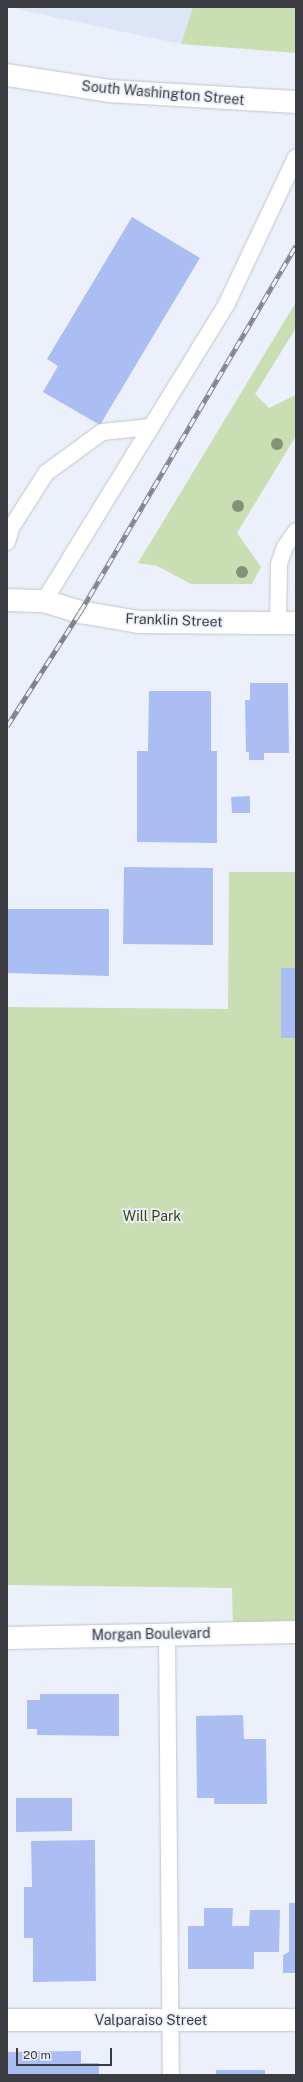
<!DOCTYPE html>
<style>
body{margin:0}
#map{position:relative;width:303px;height:2082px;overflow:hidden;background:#ecf0fb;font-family:"Public Sans",sans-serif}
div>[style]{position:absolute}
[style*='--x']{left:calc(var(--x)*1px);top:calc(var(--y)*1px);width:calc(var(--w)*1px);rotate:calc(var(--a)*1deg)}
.built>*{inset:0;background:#dee5f7}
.green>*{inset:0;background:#c9deb3}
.building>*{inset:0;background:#abbef3}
.roads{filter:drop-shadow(0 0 1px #c0c4ce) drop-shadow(0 0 1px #c0c4ce)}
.lane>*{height:16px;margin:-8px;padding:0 8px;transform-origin:8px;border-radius:8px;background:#fff}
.street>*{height:22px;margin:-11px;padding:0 11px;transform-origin:11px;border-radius:11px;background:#fff}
.secondary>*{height:22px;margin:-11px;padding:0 11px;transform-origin:11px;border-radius:11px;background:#fff}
.rail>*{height:4.5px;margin-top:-2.25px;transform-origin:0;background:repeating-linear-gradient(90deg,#ecf0fb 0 9px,#81848b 0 18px);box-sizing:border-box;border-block:1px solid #81848b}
.trees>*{width:12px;height:12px;margin:-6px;border-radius:50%;background:#849278}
span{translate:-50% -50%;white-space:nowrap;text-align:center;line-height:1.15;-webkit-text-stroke:3.5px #ecf0fb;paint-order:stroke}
.street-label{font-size:14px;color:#3b3c41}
.park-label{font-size:14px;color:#2f460c}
.frame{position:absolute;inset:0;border:8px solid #3b3c41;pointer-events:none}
.scale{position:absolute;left:16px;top:2048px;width:96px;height:18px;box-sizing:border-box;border:2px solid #3b3c41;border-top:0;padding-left:5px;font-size:12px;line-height:14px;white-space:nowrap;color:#3b3c41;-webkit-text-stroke:3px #ecf0fb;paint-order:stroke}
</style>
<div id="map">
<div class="built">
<div style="clip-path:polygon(7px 7px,193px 7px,181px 44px)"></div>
</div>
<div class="green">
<div style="clip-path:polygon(193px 7px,296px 7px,296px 53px,181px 44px)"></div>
<div style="clip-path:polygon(296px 302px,296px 328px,255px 394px,269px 408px,296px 395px,296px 436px,237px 533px,261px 567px,252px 584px,191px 584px,157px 566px,138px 563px)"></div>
<div style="clip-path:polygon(229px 872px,296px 872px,296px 1632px,233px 1632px,232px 1588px,7px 1585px,7px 1007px,228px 1009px)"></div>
</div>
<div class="building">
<div style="clip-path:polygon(132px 217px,200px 258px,100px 425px,43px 392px,58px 366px,47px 359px)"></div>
<div style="clip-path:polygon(250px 683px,288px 683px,289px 753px,264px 753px,264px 760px,249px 760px,249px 752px,246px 752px,245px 700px,250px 700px)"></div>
<div style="clip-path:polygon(149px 691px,211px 691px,211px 751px,217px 751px,217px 843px,137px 842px,137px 751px,148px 751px)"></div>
<div style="clip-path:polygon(250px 796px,250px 813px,232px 813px,231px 797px)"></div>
<div style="clip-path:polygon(124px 867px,213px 868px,213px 945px,123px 944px)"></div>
<div style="clip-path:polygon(7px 909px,109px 909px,109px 976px,7px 973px)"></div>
<div style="clip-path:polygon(281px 968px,296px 968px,296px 1038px,281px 1038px)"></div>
<div style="clip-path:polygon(40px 1694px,119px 1694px,119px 1736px,37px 1735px,37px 1729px,27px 1729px,27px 1700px,40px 1700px)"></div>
<div style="clip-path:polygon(243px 1715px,244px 1739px,266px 1739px,267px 1804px,214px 1804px,214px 1798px,197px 1798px,196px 1716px)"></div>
<div style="clip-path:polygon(16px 1798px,72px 1798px,72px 1831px,16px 1832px)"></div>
<div style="clip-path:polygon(95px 1840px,96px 1981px,33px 1982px,33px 1938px,24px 1938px,24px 1887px,32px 1887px,31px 1841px)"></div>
<div style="clip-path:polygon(289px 1903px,296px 1903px,296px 1973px,283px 1973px,283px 1955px,289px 1952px)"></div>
<div style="clip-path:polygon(204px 1908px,233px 1908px,232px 1926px,249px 1926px,250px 1910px,280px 1910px,279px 1952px,254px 1952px,254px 1969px,188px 1969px,188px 1926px,204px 1926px)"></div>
<div style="clip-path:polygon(81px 2051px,81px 2063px,99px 2063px,99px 2075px,7px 2075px,7px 2052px)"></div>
<div style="clip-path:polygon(216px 2070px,265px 2070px,265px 2075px,216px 2075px)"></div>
</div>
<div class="roads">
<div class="lane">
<div style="--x:7;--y:542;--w:15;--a:-74"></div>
<div style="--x:11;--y:528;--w:65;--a:-57.5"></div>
<div style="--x:46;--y:473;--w:69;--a:-36.2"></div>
<div style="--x:102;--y:432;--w:49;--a:-5.8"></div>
<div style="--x:44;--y:601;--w:350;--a:-58.4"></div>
<div style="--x:227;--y:303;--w:161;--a:-64.7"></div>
<div style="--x:278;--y:623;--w:59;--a:-89"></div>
<div style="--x:279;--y:564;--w:18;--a:-71"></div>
<div style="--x:285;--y:547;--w:19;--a:-55"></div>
<div style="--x:167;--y:1634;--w:441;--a:89.5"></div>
</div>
<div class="street">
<div style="--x:7;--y:600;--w:37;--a:2"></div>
<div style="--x:44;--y:601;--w:38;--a:17"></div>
<div style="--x:80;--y:612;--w:60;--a:9.6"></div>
<div style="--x:139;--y:622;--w:157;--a:0.4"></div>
<div style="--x:7;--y:1638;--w:289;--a:-1.2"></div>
<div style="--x:7;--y:2020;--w:289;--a:0"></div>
</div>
<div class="secondary">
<div style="--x:7;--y:75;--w:103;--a:8.9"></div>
<div style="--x:109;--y:91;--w:187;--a:3.4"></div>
</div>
</div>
<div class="rail">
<div style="--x:7;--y:726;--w:135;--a:-57.4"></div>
<div style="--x:80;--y:612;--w:425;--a:-59.5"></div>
</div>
<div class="trees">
<div style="left:277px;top:444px"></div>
<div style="left:238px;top:506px"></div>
<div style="left:242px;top:572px"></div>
</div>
<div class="street-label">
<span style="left:163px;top:93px;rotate:5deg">South Washington Street</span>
<span style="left:174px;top:620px;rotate:2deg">Franklin Street</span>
<span style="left:151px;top:1634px;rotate:-1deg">Morgan Boulevard</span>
<span style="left:151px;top:2020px">Valparaiso Street</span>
</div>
<div class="park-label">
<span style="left:152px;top:1216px">Will Park</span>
</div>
<div class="frame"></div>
<div class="scale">20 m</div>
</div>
